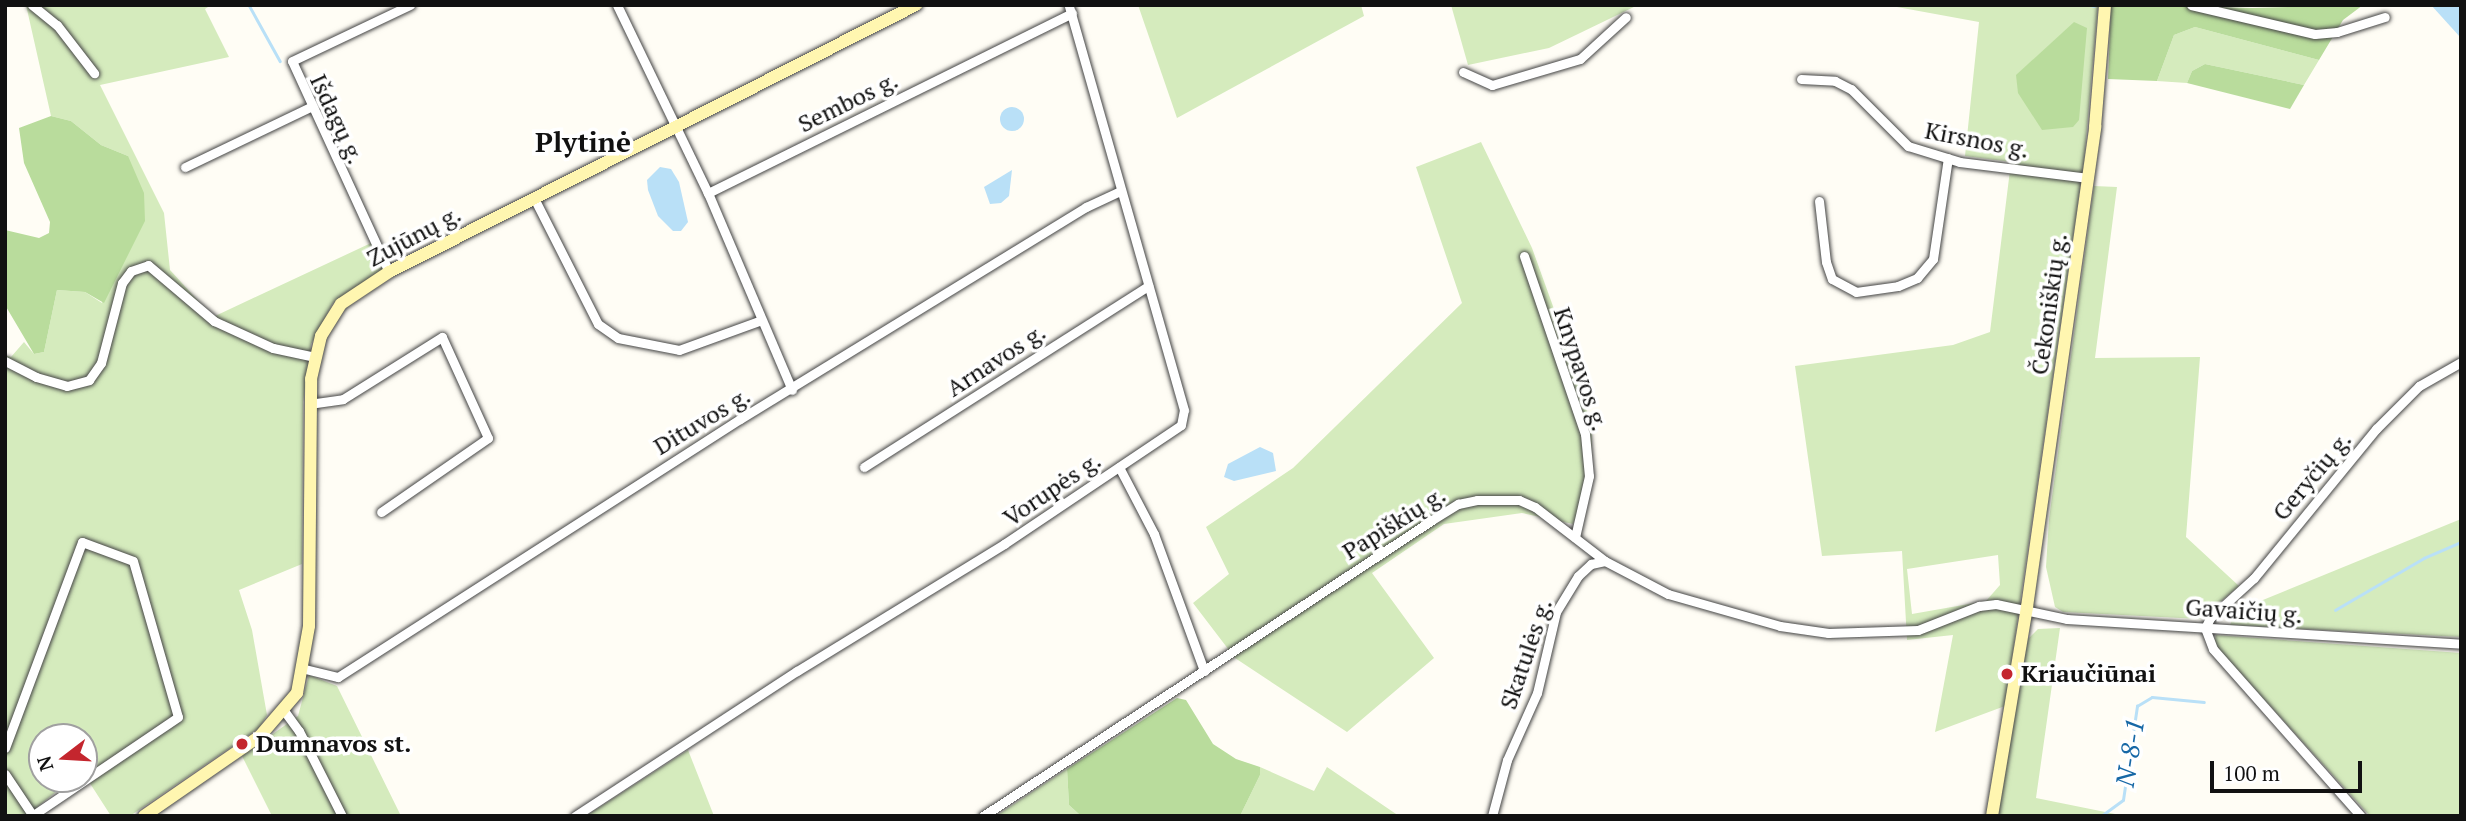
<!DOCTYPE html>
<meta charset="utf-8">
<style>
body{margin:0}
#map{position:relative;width:2466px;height:821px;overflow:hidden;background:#fffdf5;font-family:"PT Serif",serif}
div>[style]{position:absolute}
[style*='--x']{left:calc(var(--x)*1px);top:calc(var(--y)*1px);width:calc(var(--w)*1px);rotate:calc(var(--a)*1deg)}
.green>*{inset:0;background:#d5ebbd}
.forest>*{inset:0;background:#b9dc9c}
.water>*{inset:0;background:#b9e0f7}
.round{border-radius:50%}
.stream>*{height:2.5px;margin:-1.25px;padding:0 1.25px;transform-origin:1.25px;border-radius:1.25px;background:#b9e0f7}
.roads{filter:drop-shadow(0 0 2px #444) drop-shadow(0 0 2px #444)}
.street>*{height:9px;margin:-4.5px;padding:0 4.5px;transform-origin:4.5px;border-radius:4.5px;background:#fff}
.secondary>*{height:12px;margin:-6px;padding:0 6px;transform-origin:6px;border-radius:6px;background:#fff6b0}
.dots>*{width:19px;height:19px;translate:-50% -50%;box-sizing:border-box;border:4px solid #fff;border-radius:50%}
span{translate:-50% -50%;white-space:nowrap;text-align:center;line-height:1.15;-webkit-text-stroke:7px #fff;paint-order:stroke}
.street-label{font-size:24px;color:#111}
.poi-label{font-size:24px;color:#111;font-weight:700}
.left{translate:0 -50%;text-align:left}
.water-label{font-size:26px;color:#1768a6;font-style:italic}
.quarter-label{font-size:28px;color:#111;font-weight:700}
.frame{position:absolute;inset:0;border:7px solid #111;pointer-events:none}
.north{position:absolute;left:28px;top:723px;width:70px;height:70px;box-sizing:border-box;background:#fff;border:2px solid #a0a0a0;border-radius:50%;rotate:253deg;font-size:19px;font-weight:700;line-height:28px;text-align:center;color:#111}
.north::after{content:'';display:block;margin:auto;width:24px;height:32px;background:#c4262e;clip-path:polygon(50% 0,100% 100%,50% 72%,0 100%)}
.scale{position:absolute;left:2210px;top:761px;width:152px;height:32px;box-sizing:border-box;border:4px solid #111;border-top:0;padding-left:9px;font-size:21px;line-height:24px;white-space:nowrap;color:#111;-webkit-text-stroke:5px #fff;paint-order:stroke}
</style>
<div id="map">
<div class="green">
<div style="clip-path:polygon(26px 5px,211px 5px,205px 9px,229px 57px,100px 85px,164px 213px,170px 270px,213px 317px,371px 243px,385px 269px,333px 303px,311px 344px,303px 402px,302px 564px,239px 590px,252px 630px,267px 715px,259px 728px,130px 816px,111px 816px,84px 774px,84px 737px,42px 737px,42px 779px,72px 779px,26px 816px,5px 816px,5px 355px,11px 357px,24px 342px,34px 354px,44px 352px,57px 290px,85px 292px,102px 303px,128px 156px,101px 145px,71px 121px,51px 116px)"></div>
<div style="clip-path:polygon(1138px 5px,1361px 5px,1364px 16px,1177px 118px)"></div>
<div style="clip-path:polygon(1451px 5px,1638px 5px,1549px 48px,1468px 65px)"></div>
<div style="clip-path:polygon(evenodd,1886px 5px,2098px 5px,2084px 161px,2005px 706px,1935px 732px,1953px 635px,1907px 640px,1902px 551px,1822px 556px,1795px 366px,1953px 345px,1990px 332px,2011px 162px,1965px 156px,1979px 22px,1886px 5px,1998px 555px,2000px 585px,1986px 601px,1912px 614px,1907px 569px,1998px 555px)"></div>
<div style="clip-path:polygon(2195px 27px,2319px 60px,2304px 85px,2205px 64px,2192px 71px,2187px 83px,2157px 81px,2174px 35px)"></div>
<div style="clip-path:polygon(1481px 142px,1532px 248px,1567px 345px,1592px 428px,1591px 482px,1573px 524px,1522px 513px,1444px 524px,1372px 573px,1434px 658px,1347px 732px,1235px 658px,1193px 603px,1229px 574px,1206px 527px,1293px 468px,1462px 303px,1416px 167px)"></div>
<div style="clip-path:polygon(2094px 186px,2117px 187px,2095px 358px,2200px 357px,2186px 537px,2239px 586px,2200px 619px,2063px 612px,2055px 607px,2046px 567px,2049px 519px)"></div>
<div style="clip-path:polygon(2461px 519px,2461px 637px,2230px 625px,2236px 611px)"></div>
<div style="clip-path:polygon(2060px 628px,2036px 798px,2125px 816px,1997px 816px,2028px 639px,2038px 629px)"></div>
<div style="clip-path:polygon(2216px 635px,2461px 653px,2461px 816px,2370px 816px,2214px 644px)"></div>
<div style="clip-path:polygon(309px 675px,337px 686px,401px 816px,272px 816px,242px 756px,298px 716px)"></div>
<div style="clip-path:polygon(688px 750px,714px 816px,586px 816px)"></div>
<div style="clip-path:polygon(1260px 767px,1314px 791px,1327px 767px,1399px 816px,1240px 816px,1260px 775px)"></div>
<div style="clip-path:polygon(1067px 769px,1069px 805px,1081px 816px,996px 816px)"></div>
</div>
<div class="forest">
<div style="clip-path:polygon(2111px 5px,2252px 8px,2363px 5px,2343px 20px,2319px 60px,2195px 27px,2174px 35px,2157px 81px,2108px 79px)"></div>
<div style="clip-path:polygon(2074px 22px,2087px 28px,2079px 120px,2073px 127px,2042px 130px,2018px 93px,2016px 75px)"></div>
<div style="clip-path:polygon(2205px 64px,2304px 85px,2290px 109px,2187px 83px,2192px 71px)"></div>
<div style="clip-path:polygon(51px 116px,71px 121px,101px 145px,128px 156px,144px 193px,145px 221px,104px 303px,85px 292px,57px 290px,44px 352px,34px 354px,5px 305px,5px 230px,39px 238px,49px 233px,50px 222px,24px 163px,19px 128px)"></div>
<div style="clip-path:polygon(1177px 698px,1186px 700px,1213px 744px,1236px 759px,1260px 767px,1260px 775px,1240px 816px,1081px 816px,1069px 805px,1067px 769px)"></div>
</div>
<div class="water">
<div style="clip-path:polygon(2431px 5px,2461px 5px,2461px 38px,2460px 37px)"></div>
<div class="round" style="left:1000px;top:107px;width:24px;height:24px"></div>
<div style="clip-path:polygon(660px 167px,671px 169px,679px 182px,688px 222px,681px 231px,673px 231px,658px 216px,648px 190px,647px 180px)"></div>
<div style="clip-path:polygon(1012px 170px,1009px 196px,1001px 203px,990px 204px,984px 187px)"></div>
<div style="clip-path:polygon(1260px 447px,1273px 453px,1276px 471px,1234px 481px,1224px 477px,1228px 464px)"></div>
</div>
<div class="stream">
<div style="--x:249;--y:5;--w:64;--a:61"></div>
<div style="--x:2091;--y:5;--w:3;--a:18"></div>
<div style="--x:2335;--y:610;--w:103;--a:-30.3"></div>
<div style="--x:2424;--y:558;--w:40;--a:-23.4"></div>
<div style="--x:2101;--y:816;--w:27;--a:-36"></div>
<div style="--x:2123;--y:800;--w:95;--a:-81.5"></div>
<div style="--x:2137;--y:706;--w:17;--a:-31"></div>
<div style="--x:2152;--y:697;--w:52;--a:5.5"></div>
</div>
<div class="roads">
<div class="street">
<div style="--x:32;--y:5;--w:32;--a:39"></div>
<div style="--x:57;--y:25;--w:61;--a:52.4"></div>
<div style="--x:617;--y:5;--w:209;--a:64.2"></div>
<div style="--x:708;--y:193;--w:214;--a:66.9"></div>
<div style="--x:2191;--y:5;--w:127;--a:13.2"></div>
<div style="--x:2315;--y:34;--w:22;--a:-5"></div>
<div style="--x:2337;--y:32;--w:50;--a:-17.4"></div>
<div style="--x:1463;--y:72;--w:32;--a:24"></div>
<div style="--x:1492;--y:85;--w:92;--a:-16.5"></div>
<div style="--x:1580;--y:59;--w:62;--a:-42.4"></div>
<div style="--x:1801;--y:79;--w:34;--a:3"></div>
<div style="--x:1835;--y:81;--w:18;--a:27"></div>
<div style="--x:1851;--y:89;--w:81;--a:45"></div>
<div style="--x:1908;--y:146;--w:54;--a:17.1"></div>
<div style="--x:1960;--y:162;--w:129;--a:7.1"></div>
<div style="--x:185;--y:167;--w:139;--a:-25.6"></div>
<div style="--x:708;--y:193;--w:406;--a:-26.3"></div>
<div style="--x:534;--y:198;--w:141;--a:63.1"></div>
<div style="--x:598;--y:324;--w:24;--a:35"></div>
<div style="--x:618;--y:338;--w:62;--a:11.1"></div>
<div style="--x:679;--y:350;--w:85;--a:-19.9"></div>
<div style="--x:1819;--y:201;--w:61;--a:83.5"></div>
<div style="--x:1826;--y:262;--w:18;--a:71"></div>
<div style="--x:1832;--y:279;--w:27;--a:28"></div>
<div style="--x:1856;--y:292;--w:42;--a:-8.1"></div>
<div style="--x:1898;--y:286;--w:21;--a:-23"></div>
<div style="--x:1917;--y:278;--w:25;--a:-50"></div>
<div style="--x:1933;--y:259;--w:102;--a:-81.6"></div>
<div style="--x:1524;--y:256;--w:188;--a:71.1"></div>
<div style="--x:1585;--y:434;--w:42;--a:84.6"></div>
<div style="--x:1589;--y:476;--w:63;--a:102.9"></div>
<div style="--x:389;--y:272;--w:232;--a:-114.7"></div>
<div style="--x:292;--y:61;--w:131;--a:-25.4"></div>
<div style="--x:5;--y:361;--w:35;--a:27"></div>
<div style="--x:36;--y:377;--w:32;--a:16"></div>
<div style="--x:67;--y:386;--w:23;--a:-15"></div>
<div style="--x:89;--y:380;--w:21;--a:-55"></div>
<div style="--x:101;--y:363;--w:83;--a:-75.3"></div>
<div style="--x:122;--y:283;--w:15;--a:-53"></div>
<div style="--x:131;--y:271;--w:18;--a:-19"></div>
<div style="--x:148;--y:265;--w:87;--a:40.3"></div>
<div style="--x:214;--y:321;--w:65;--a:24.6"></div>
<div style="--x:273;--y:348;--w:43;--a:12.1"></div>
<div style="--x:309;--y:404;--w:34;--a:-8"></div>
<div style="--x:343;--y:399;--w:117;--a:-32.1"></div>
<div style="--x:442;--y:337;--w:111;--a:65.5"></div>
<div style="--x:488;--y:438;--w:130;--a:145.3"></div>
<div style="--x:864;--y:467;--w:337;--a:-32.5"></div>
<div style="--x:1119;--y:467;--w:76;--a:62.4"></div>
<div style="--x:1154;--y:534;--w:146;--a:69.9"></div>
<div style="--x:2205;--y:628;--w:11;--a:-63"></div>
<div style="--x:2210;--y:618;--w:59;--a:-42.3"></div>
<div style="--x:2254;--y:578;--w:193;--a:-50.7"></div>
<div style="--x:2376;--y:429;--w:61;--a:-45"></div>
<div style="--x:2419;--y:386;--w:48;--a:-29.7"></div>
<div style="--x:2205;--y:628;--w:22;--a:69"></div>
<div style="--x:2213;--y:649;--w:223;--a:48.5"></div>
<div style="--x:305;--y:669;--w:34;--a:14"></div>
<div style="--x:338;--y:677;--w:478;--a:-32.7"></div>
<div style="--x:740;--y:419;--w:406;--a:-31.5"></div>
<div style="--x:1086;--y:207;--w:38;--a:-25"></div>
<div style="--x:285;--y:712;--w:24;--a:54"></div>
<div style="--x:299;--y:731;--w:95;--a:63.2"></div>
<div style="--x:5;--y:748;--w:220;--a:-69.5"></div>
<div style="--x:82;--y:542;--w:54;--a:20.4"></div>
<div style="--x:133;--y:561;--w:162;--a:73.9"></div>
<div style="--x:178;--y:717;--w:175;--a:145.9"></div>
<div style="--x:5;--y:774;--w:50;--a:56.3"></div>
<div style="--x:575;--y:816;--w:265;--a:-33.2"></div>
<div style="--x:797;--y:671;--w:243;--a:-31.5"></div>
<div style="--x:1004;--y:544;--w:213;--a:-33.9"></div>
<div style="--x:1181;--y:425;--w:15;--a:-79"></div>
<div style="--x:1184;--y:410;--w:421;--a:-105.9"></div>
<div style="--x:983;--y:816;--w:538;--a:-33.39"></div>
<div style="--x:1432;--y:520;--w:31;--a:-32"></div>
<div style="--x:1458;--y:504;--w:19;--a:-12"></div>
<div style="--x:1477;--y:500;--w:42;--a:0"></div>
<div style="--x:1519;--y:500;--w:17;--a:24"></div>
<div style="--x:1535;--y:507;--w:88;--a:37.6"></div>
<div style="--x:1605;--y:561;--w:71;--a:27.6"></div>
<div style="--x:1668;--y:594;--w:116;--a:15.9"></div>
<div style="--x:1780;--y:626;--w:49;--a:8.3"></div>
<div style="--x:1828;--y:633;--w:90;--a:-1.9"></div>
<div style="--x:1918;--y:630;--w:66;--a:-21.5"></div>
<div style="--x:1979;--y:606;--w:17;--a:-7"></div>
<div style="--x:1996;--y:604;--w:73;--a:11.9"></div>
<div style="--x:2067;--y:619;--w:395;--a:3.6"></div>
<div style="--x:1492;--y:816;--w:58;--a:-75"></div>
<div style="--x:1507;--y:760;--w:73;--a:-65.9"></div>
<div style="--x:1537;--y:693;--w:83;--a:-76.8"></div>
<div style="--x:1556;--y:612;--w:42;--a:-58.6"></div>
<div style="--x:1578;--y:576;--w:18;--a:-43"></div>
<div style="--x:1591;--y:564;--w:14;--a:-12"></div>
</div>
<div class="secondary">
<div style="--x:144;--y:816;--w:141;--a:-34.6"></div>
<div style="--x:260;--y:736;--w:57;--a:-49.3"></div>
<div style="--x:297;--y:693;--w:68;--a:-79.8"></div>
<div style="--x:309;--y:626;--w:247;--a:-89.5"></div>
<div style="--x:311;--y:379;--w:44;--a:-76.9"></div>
<div style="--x:321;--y:336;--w:38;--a:-58"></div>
<div style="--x:341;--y:304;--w:58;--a:-33.7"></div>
<div style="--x:389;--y:272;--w:591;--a:-26.87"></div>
<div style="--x:1992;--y:816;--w:212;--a:-80.5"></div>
<div style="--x:2027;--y:607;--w:485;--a:-81.9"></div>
<div style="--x:2095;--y:127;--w:122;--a:-85.3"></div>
</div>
</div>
<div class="dots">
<div style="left:2007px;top:674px;background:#c4262e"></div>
<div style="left:242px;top:744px;background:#c4262e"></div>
</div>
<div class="street-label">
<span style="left:848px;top:102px;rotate:-26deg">Sembos g.</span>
<span style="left:337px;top:119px;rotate:65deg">Išdagų g.</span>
<span style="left:1977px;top:140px;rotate:11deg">Kirsnos g.</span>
<span style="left:414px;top:236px;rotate:-28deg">Zujūnų g.</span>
<span style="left:2049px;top:304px;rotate:-82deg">Čekoniškių g.</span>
<span style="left:996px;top:360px;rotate:-33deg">Arnavos g.</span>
<span style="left:1581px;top:369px;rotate:72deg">Knypavos g.</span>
<span style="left:702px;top:421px;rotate:-31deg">Dituvos g.</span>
<span style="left:2312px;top:476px;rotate:-50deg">Geryčių g.</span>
<span style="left:1052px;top:489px;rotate:-34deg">Vorupės g.</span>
<span style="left:1394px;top:523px;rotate:-32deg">Papiškių g.</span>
<span style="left:2244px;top:611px;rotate:4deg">Gavaičių g.</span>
<span style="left:1526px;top:654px;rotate:-71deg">Skatulės g.</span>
</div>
<div class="poi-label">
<span class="left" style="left:2021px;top:674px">Kriaučiūnai</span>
<span class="left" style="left:256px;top:744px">Dumnavos st.</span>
</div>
<div class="water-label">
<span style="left:2130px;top:753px;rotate:-81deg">N-8-1</span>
</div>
<div class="quarter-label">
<span style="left:583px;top:142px">Plytinė</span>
</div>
<div class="frame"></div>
<div class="north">N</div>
<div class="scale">100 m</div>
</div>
